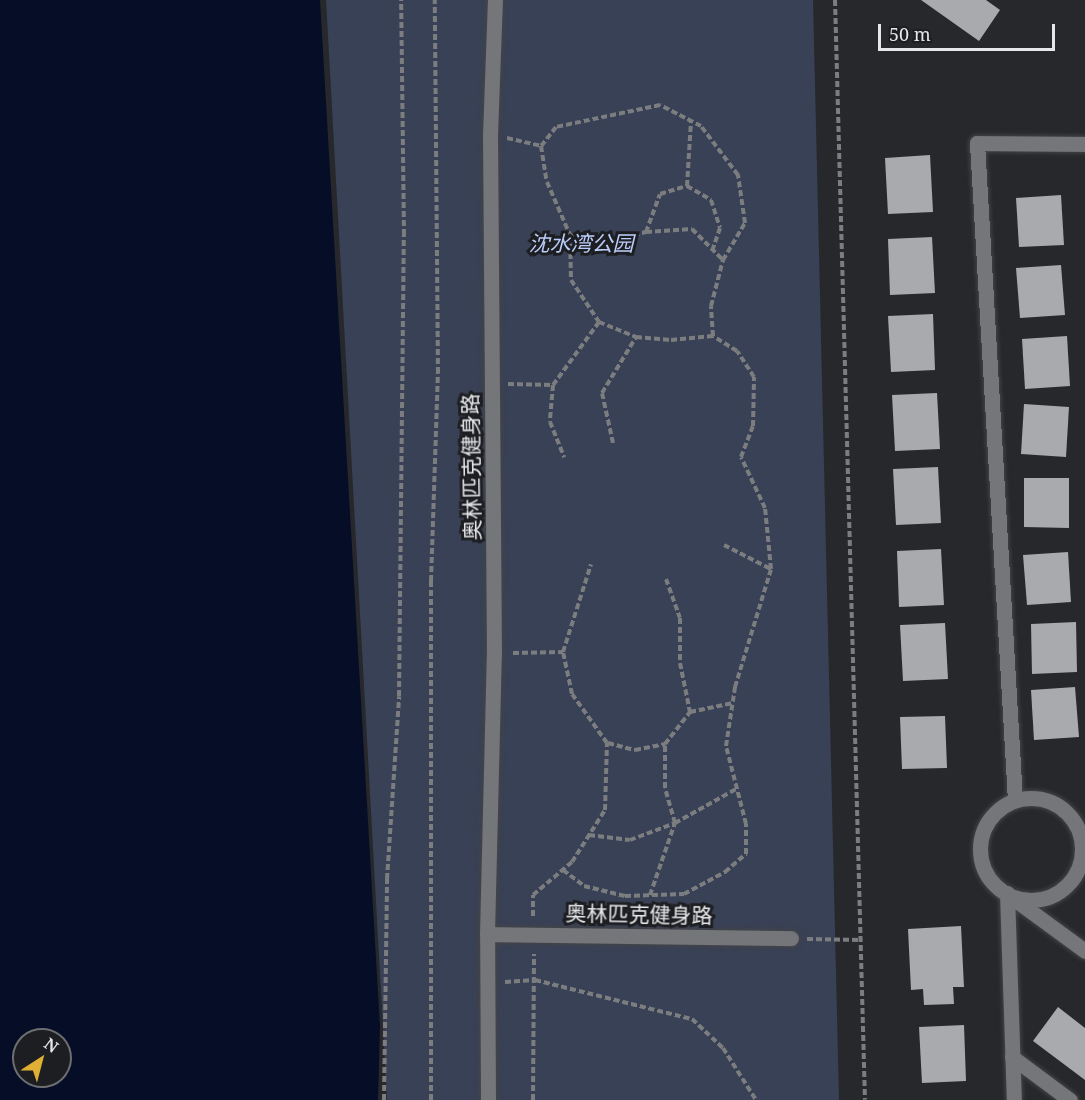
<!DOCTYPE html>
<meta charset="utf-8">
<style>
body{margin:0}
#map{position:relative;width:1085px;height:1100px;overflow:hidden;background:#26282b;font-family:"Noto Serif","Noto Sans SC",serif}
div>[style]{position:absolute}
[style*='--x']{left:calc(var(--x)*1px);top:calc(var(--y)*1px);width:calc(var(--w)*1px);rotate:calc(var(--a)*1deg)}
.green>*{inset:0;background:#394156}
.water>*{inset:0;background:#060d26}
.building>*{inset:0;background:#a8aaae}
.path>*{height:4px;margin-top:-2px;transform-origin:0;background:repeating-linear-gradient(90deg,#7b7d7f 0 6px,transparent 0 9px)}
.roads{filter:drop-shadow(0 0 2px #434446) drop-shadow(0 0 2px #434446)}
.minor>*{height:15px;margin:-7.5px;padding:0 7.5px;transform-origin:7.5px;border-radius:7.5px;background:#74767a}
.minor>.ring{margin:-7.5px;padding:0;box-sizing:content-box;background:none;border:15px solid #74767a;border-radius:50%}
span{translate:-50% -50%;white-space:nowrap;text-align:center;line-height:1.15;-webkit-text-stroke:6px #1d1e21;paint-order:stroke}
.park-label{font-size:21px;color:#bacdfa;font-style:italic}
.street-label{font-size:21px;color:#e6e7e9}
.north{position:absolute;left:12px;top:1028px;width:60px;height:60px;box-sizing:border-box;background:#1d1e21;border:2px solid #6d6e71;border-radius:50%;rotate:36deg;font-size:16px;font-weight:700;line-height:24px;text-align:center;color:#e6e7e9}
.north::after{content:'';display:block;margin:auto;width:21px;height:27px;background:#dfb034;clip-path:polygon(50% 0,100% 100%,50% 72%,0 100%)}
.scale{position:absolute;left:878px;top:24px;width:177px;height:27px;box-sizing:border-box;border:3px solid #e6e7e9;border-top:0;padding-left:8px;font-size:18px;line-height:21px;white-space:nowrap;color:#e6e7e9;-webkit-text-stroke:4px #1d1e21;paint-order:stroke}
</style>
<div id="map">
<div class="green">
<div style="clip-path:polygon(326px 0,813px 0,839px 1100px,387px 1100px)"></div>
</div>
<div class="water">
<div style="clip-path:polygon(evenodd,0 0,320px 0,380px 1027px,378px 1100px,0 1100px,0 0,24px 1040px,60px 1040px,60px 1076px,24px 1076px,24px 1040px)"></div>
</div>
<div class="building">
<div style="clip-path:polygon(921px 0,986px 0,1000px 10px,979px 41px)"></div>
<div style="clip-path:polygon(930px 155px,933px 212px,888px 214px,885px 158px)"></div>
<div style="clip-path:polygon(1061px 195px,1064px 245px,1019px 247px,1016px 198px)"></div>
<div style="clip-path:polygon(932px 237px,935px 293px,890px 295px,888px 239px)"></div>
<div style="clip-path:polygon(1061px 265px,1065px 315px,1020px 318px,1016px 268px)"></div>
<div style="clip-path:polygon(933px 314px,935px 370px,891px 372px,888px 316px)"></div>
<div style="clip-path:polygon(1067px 336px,1070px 386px,1025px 389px,1022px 339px)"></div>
<div style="clip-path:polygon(937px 393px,940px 449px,895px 451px,892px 395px)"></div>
<div style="clip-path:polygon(1024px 404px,1069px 407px,1066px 457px,1021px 454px)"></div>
<div style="clip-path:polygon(938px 467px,941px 523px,896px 525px,893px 469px)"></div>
<div style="clip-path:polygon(1024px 478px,1069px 478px,1069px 528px,1024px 527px)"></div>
<div style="clip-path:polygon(941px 549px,944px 605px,899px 607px,897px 551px)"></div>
<div style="clip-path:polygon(1068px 552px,1071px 602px,1027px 605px,1023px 555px)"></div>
<div style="clip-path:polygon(1076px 622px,1077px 672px,1032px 674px,1031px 624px)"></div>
<div style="clip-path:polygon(945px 623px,948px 679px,903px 681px,900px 625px)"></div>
<div style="clip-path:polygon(1075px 687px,1079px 737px,1034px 740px,1031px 690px)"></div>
<div style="clip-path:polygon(945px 716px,947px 768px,902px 769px,900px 717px)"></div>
<div style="clip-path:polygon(961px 926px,964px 987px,953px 987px,954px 1004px,924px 1005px,923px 989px,911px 990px,908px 929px)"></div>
<div style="clip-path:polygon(1058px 1007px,1085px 1028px,1085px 1080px,1033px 1041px)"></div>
<div style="clip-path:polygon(964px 1025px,966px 1081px,922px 1083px,919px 1027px)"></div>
</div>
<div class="path">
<div style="--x:835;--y:0;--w:1100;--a:88.44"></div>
<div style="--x:507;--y:138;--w:35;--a:13"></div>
<div style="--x:687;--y:186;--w:65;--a:-86.5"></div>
<div style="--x:646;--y:232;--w:46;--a:-3.7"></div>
<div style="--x:692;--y:229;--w:44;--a:45"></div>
<div style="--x:570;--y:235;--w:37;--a:9"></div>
<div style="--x:607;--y:241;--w:40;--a:-13"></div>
<div style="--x:646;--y:232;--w:40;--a:-69.8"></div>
<div style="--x:660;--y:194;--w:28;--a:-17"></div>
<div style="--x:687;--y:186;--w:28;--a:30"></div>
<div style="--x:711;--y:200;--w:29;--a:72"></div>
<div style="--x:720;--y:228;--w:24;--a:109"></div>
<div style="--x:599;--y:322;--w:40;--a:22"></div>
<div style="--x:636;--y:337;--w:35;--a:5"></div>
<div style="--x:671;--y:340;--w:42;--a:-5.4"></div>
<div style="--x:508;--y:384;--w:45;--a:1.3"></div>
<div style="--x:613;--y:443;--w:51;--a:-102.4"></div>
<div style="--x:602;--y:393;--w:66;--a:-58.7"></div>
<div style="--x:724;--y:545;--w:53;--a:27.1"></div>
<div style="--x:666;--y:579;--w:41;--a:70.3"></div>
<div style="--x:680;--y:618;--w:45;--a:90"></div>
<div style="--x:680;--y:663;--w:50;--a:78.5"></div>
<div style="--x:513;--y:653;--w:50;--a:-1.1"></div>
<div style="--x:608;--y:743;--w:28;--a:15"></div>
<div style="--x:635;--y:750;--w:31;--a:-11"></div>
<div style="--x:589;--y:835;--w:41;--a:7"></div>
<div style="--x:630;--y:840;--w:48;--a:-20.7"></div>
<div style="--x:675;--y:823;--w:72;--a:-29.1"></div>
<div style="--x:563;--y:870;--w:26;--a:37"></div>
<div style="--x:584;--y:886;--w:42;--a:13.7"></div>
<div style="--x:625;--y:896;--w:59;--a:-1.9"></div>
<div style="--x:684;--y:894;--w:47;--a:-28.2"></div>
<div style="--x:725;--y:872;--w:28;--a:-41"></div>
<div style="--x:746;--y:854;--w:30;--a:-90"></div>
<div style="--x:746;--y:824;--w:81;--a:-104.4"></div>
<div style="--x:726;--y:746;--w:60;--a:-81.3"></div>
<div style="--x:735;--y:687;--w:123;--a:-73"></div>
<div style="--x:771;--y:569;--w:61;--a:-95.6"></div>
<div style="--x:765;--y:508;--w:56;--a:-115.2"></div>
<div style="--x:741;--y:457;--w:33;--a:-69"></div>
<div style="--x:753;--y:426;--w:49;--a:-88.8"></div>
<div style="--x:754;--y:377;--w:31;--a:-123"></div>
<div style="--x:737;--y:351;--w:28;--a:-148"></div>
<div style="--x:713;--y:336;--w:30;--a:-94"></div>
<div style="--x:711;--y:306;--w:48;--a:-75.4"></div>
<div style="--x:723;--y:260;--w:43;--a:-59.3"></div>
<div style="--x:745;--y:223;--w:49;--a:-98.3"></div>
<div style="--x:738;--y:175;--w:61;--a:-127.1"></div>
<div style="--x:701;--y:126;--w:46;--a:-152.9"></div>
<div style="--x:660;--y:105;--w:106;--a:168.1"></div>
<div style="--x:556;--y:127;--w:24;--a:128"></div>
<div style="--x:541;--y:146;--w:36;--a:81"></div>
<div style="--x:547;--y:182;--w:58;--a:66.5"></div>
<div style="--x:570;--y:235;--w:45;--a:88.7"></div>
<div style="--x:571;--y:280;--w:50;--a:56.3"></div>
<div style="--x:599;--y:322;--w:78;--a:126.1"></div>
<div style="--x:553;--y:385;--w:37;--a:95"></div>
<div style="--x:550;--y:422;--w:38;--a:68"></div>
<div style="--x:650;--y:895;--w:76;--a:-70.9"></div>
<div style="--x:675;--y:823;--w:36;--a:-106"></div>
<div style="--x:665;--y:788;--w:44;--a:-90"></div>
<div style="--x:665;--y:744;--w:41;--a:-52"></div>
<div style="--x:690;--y:712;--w:44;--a:-11.8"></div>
<div style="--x:533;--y:916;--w:21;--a:-90"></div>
<div style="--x:533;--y:895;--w:51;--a:-40.2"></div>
<div style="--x:572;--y:862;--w:62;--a:-57.6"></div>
<div style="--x:605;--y:810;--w:67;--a:-88.3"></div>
<div style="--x:607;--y:743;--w:60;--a:-125.5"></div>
<div style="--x:572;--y:694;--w:43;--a:-102.1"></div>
<div style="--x:563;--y:652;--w:92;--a:-72.3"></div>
<div style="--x:807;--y:939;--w:54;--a:1.1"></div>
<div style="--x:505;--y:982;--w:30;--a:-4"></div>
<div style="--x:535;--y:980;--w:162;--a:14"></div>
<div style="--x:692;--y:1019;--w:42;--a:43.1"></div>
<div style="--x:723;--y:1048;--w:62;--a:57.6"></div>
<div style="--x:384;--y:1100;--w:221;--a:-89.2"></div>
<div style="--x:387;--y:879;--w:183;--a:-86.2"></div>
<div style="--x:399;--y:696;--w:461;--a:-89.4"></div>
<div style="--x:404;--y:235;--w:235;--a:-90.7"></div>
<div style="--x:431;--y:1100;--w:519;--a:-90"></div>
<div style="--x:431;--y:581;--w:208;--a:-88.1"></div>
<div style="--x:438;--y:373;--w:373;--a:-90.5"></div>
<div style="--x:533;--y:1100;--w:146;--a:-89.6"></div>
</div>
<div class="roads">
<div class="minor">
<div class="ring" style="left:980px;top:798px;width:87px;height:87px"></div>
<div style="--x:1015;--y:800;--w:658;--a:-93.31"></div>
<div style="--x:977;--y:143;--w:108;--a:0.5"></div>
<div style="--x:1007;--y:893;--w:207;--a:88.1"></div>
<div style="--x:1014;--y:899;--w:88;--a:36.2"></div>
<div style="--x:487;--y:934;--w:304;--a:0.8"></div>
<div style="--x:1012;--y:1057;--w:72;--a:36.6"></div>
<div style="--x:488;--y:1100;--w:166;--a:-90.3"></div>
<div style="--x:487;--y:934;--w:280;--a:-88.6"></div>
<div style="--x:494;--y:654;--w:519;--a:-90.44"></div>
<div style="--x:490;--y:135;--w:135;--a:-87.9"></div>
</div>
</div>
<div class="park-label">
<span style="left:581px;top:243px">沈水湾公园</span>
</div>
<div class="street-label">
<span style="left:471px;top:467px;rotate:-91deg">奥林匹克健身路</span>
<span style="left:639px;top:914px;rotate:1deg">奥林匹克健身路</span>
</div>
<div class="north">N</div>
<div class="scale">50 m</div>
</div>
